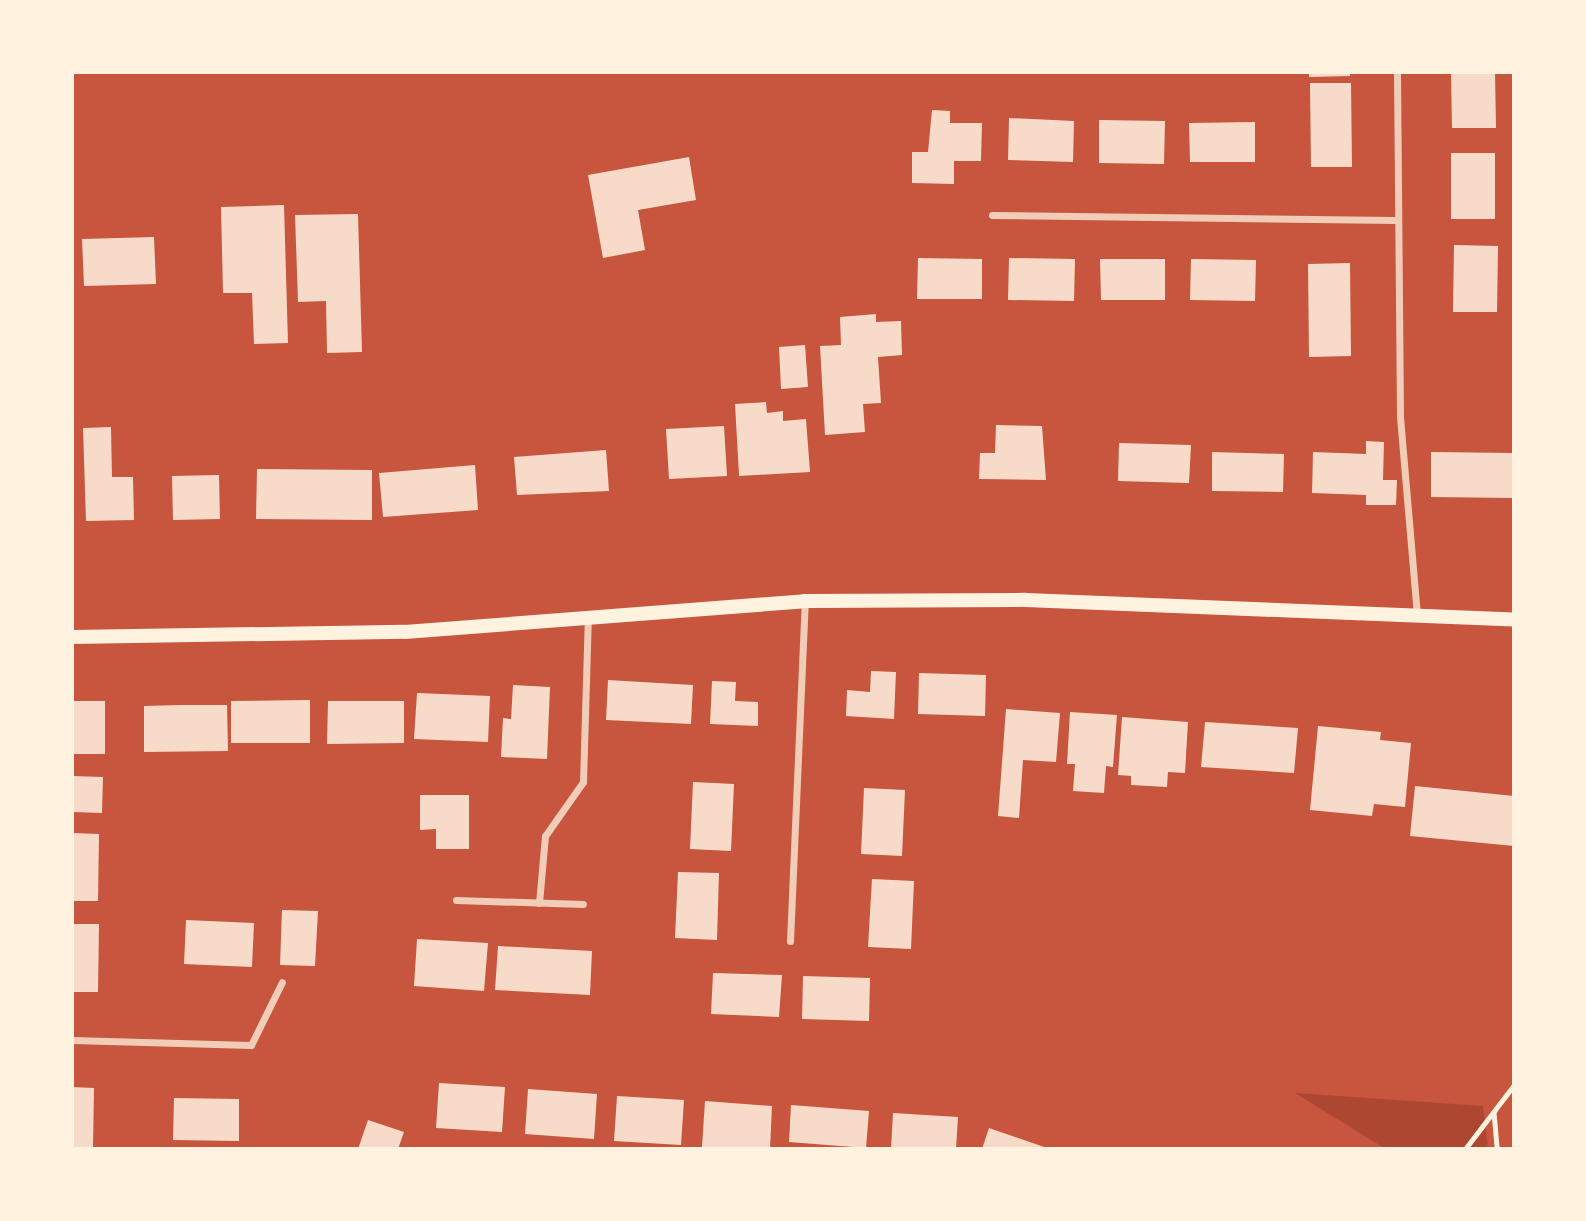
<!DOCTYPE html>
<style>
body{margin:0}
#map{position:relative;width:1586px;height:1221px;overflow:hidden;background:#c8553d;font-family:"Source Sans 3",sans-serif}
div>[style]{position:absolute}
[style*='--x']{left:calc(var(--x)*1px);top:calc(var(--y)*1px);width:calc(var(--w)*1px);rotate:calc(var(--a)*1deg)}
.green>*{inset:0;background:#ae4732}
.building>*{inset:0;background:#f7dbc8}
.path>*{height:4.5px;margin:-2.25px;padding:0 2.25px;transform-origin:2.25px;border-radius:2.25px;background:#fff3e0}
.minor>*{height:7px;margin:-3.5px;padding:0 3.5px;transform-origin:3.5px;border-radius:3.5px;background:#f1ccb7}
.secondary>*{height:14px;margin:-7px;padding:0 7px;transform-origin:7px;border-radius:7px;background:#fff3e0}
span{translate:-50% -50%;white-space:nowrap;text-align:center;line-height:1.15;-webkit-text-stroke:5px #fff3e0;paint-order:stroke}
.frame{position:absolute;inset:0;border:74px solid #fff3e0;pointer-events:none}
</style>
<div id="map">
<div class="green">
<div style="clip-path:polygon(1295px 1093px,1483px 1106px,1488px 1149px,1386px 1149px)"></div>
</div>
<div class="building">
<div style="clip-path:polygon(1309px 72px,1350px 72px,1350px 76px,1309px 77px)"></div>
<div style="clip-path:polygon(1451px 72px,1495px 72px,1496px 128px,1452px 128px)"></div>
<div style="clip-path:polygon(1310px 83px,1351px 83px,1352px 167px,1311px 167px)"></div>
<div style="clip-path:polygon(932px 110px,950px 111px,950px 123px,982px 123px,981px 161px,954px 161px,954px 184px,912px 183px,912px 152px,928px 152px)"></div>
<div style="clip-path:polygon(1009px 118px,1074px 121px,1073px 162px,1008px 160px)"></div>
<div style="clip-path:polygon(1099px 120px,1165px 121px,1164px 164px,1099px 163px)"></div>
<div style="clip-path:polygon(1255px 122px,1255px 162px,1190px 162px,1189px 123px)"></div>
<div style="clip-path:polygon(1451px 153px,1495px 153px,1495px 219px,1451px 219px)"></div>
<div style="clip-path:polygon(689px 157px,696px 200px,638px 210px,645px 250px,603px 258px,588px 175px)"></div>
<div style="clip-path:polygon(284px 205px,288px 343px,254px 344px,252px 293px,223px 293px,221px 207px)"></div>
<div style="clip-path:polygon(358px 214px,362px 352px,327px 353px,326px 301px,298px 302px,295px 215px)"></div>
<div style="clip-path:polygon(154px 237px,156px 284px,84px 286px,82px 239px)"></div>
<div style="clip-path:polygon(1454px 245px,1498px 246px,1497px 312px,1453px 312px)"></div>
<div style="clip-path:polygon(918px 258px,982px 259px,982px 299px,917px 299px)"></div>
<div style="clip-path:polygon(1009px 258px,1075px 259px,1074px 301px,1008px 300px)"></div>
<div style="clip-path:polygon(1100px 259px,1165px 259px,1165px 300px,1101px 300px)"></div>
<div style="clip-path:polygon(1191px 259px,1256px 260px,1255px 301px,1190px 300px)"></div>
<div style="clip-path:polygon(1350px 263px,1351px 356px,1309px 357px,1308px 264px)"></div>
<div style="clip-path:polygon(876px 314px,876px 322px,901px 321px,902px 355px,878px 357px,881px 403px,863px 404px,865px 432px,825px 435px,820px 346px,841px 345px,840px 317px)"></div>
<div style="clip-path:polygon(805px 345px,808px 387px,781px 389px,779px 347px)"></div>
<div style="clip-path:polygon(766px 402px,767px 413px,783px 411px,783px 421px,806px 419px,810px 472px,739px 476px,735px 404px)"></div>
<div style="clip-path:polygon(996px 425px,1042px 426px,1046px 480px,979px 479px,980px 453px,995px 453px)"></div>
<div style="clip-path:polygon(724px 426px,727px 476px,669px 479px,666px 429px)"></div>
<div style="clip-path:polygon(111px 427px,112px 477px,133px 477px,134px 520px,86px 521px,83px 428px)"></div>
<div style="clip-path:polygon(1366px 441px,1384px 442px,1383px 480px,1397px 480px,1396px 505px,1366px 505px,1366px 495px,1312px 493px,1313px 452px,1366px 454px)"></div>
<div style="clip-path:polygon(1119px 443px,1191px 445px,1189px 483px,1118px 481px)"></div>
<div style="clip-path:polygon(606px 450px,609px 491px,517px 495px,514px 457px)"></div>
<div style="clip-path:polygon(1212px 452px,1284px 454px,1283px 492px,1212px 491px)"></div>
<div style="clip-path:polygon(1431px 452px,1514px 453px,1514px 498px,1431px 497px)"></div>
<div style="clip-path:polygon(475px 465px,478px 510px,383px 517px,379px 473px)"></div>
<div style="clip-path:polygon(257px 469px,372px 470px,372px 520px,256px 519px)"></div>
<div style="clip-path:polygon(219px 475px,220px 519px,173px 520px,172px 476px)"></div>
<div style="clip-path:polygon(871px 671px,896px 672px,894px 719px,846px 716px,847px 690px,870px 692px)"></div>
<div style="clip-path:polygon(919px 673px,986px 675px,985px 716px,918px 714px)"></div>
<div style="clip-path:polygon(608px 680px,693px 685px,691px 724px,606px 720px)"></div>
<div style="clip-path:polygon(712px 681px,736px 682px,735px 701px,758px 702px,758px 726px,710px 724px)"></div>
<div style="clip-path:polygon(513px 685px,550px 687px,547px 759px,501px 757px,503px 718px,511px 719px)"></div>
<div style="clip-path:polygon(417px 693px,490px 696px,488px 742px,414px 739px)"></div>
<div style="clip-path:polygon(310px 700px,310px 743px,231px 743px,231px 701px)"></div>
<div style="clip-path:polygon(72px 701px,105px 701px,105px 754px,72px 754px)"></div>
<div style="clip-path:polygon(328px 701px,404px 701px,404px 743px,327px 744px)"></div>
<div style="clip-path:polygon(180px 705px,227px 705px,228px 751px,144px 752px,144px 706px)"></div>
<div style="clip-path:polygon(1006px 709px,1060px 713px,1056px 762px,1023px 760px,1019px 818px,998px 816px)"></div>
<div style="clip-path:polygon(1070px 712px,1117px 715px,1113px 767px,1106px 766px,1104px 793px,1073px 791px,1075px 764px,1067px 764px)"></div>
<div style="clip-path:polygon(1122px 717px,1188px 722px,1185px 773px,1168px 772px,1167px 787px,1131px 785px,1131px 776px,1118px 775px)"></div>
<div style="clip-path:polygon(1205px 722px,1298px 728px,1294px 773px,1201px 767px)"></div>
<div style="clip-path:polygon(1318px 726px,1381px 732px,1380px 740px,1411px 743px,1405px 807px,1374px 804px,1372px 816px,1310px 810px)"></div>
<div style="clip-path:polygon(72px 776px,103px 777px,102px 813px,72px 812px)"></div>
<div style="clip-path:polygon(693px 782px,734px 784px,731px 851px,690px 849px)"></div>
<div style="clip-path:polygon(1415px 786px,1514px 796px,1514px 846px,1410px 836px)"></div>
<div style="clip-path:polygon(864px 788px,905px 790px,902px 856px,861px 854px)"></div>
<div style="clip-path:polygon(420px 795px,469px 795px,469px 849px,436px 849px,436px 829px,420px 830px)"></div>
<div style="clip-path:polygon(72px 833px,99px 834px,98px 901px,72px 901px)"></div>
<div style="clip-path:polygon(678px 872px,719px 873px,717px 940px,675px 938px)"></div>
<div style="clip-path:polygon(872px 879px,914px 881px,911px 949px,868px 947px)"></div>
<div style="clip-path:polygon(282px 910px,318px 911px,315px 966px,280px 965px)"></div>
<div style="clip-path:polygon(186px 920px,254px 923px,252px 967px,184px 964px)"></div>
<div style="clip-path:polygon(72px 924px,99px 924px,98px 992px,72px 992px)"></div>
<div style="clip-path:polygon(417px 939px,488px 943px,484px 991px,414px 986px)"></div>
<div style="clip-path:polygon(498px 946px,592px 951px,590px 995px,495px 990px)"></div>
<div style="clip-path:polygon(713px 973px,782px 975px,779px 1017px,711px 1014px)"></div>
<div style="clip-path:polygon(803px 976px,870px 978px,869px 1021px,802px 1019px)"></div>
<div style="clip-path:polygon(439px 1083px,505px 1087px,502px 1132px,436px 1128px)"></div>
<div style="clip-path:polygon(72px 1087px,94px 1088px,93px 1149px,72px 1149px)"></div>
<div style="clip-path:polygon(528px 1089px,597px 1094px,594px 1139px,525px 1134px)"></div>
<div style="clip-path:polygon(617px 1096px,684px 1100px,681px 1145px,614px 1141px)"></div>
<div style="clip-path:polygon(174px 1098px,239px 1099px,239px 1141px,173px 1140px)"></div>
<div style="clip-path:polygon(705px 1101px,772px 1106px,770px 1149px,702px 1147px)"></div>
<div style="clip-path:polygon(791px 1105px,869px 1111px,866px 1148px,789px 1142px)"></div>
<div style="clip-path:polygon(893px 1113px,958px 1117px,956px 1149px,891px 1149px)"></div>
<div style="clip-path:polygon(368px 1120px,404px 1132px,398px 1149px,358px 1149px)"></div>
<div style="clip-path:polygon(989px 1128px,1050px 1149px,982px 1149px)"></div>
</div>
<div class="path">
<div style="--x:1494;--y:1112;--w:37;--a:85"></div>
<div style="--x:1465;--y:1149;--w:81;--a:-52.6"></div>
</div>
<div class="minor">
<div style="--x:1397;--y:72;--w:345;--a:89.5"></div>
<div style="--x:1400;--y:417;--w:200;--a:85.1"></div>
<div style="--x:992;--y:215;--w:404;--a:0.7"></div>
<div style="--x:456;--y:900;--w:127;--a:1.8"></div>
<div style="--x:539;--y:903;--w:67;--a:-84.9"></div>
<div style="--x:545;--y:836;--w:66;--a:-54.9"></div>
<div style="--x:583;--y:782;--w:164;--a:-88.3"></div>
<div style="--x:790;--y:941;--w:340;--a:-87.5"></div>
<div style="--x:72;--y:1040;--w:179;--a:1.6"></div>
<div style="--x:251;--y:1045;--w:70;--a:-63.8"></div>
</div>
<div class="secondary">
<div style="--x:72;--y:637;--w:333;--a:-0.9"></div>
<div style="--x:405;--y:632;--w:401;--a:-4.4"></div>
<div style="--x:805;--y:601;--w:221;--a:-0.3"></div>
<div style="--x:1026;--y:600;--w:488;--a:2.3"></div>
</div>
<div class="frame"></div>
</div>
